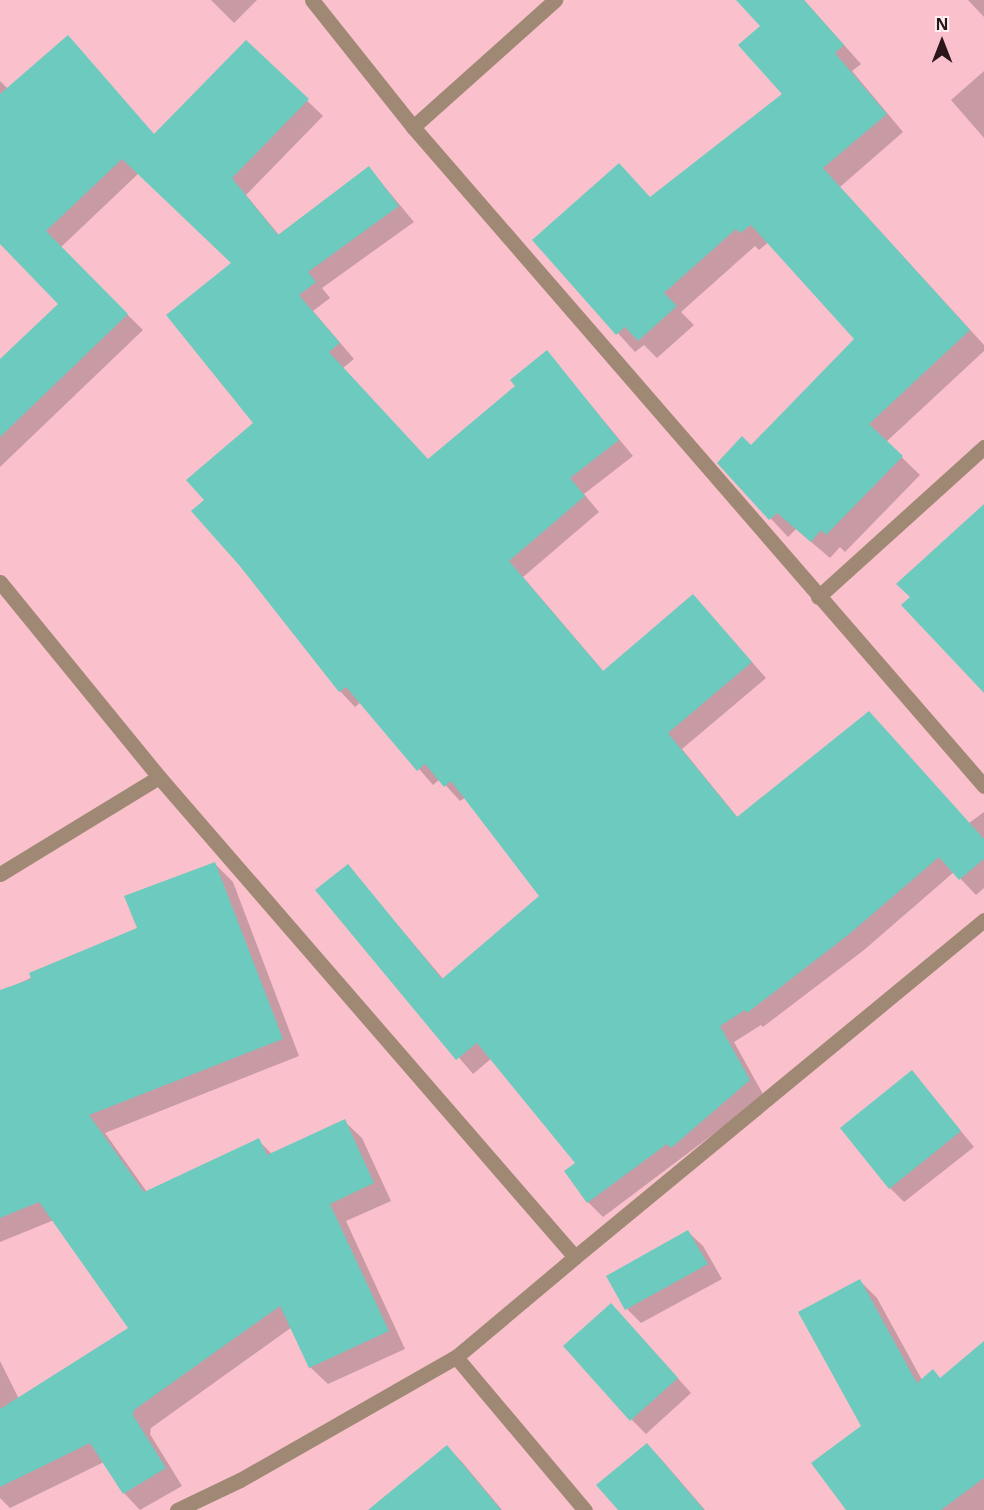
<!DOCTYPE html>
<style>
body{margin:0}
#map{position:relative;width:984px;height:1510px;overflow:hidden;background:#fac1cd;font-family:"Noto Sans",sans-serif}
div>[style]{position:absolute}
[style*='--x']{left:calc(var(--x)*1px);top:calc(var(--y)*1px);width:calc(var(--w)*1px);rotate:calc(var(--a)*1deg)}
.shadow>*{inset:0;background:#0003}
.building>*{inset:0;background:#6dcabe}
.minor>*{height:15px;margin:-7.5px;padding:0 7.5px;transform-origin:7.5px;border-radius:7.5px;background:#a08974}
span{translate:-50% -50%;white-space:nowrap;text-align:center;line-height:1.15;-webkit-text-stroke:5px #fcf0f2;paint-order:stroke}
.north{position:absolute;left:912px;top:12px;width:60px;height:60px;-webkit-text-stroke:4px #fcf0f2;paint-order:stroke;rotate:0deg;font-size:16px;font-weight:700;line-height:24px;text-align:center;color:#2a161b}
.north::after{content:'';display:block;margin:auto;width:21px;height:27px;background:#2a161b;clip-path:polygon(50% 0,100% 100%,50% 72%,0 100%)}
</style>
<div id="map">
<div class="shadow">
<div style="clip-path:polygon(211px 0,257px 0,234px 23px)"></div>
<div style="clip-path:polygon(773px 0,804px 0,861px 64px,852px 71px,903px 132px,840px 187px,984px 345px,984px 351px,886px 442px,920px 475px,845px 552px,840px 547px,830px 558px,796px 529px,788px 537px,719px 463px,751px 447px,856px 339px,769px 242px,759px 250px,755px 246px,681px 312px,694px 325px,657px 358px,644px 345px,635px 352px,534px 240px,650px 198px,784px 94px,762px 26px)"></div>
<div style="clip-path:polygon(968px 0,984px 0,984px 17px)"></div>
<div style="clip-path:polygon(246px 42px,323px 116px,246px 195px,279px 235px,369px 168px,414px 222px,322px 288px,330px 298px,313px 311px,354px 359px,343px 368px,428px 461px,517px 386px,547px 352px,633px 456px,584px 494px,599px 512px,523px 577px,604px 672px,693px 596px,708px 612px,766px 678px,682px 749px,738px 818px,884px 728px,969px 823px,984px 812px,984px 888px,976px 895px,954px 872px,864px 950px,763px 1027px,761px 1025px,734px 1042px,764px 1096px,603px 1217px,588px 1202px,577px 1164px,492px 1058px,473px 1074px,317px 891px,348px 866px,444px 980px,541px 896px,466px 797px,460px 801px,440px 779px,433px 785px,361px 702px,355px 707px,340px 691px,240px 564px,206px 500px,255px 423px,232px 263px,139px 173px,60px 248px,143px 330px,0 467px,0 361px,60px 304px,0 241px,0 81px,8px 89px,83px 53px,155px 136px)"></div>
<div style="clip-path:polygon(984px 71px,984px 138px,951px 100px)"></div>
<div style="clip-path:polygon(215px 864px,233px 882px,299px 1056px,105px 1133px,147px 1192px,258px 1140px,272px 1154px,344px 1121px,362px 1138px,391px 1201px,346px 1221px,405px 1349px,328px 1384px,310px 1367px,292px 1327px,151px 1428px,150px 1434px,182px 1486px,140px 1510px,124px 1493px,104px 1462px,10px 1508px,0 1498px,0 1361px,19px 1399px,130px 1328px,54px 1220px,0 1242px,0 992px,138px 929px)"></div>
<div style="clip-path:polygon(912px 1072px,974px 1147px,904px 1202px,890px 1188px)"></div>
<div style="clip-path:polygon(688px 1232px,703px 1246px,722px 1279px,641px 1323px,627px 1309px)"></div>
<div style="clip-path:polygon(860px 1281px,877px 1298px,922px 1380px,941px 1379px,984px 1343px,984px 1510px,848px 1510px,863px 1427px)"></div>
<div style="clip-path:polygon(625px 1319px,691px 1393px,646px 1434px,632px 1420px)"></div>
<div style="clip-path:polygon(647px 1445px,661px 1459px,705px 1510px,620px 1510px)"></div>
<div style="clip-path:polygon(447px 1447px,462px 1462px,502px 1510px,401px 1510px)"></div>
</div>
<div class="building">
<div style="clip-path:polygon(736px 0,804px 0,844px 45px,835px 53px,887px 114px,823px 168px,970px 330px,869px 424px,903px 456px,826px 535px,821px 530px,811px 542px,777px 513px,769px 520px,717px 463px,742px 436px,751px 445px,854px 339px,751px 225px,740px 233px,736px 229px,664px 293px,677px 306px,638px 341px,625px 327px,616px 335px,532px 240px,619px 163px,650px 197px,782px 94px,738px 45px,760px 26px)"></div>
<div style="clip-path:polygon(68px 35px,154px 134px,246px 40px,309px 99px,232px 178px,278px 235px,369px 166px,399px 206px,308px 272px,316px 282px,299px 295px,340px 343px,329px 352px,428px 459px,515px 386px,510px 380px,547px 350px,619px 440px,570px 478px,585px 496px,509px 561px,603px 671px,693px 594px,752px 662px,668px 733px,737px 817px,869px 711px,984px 839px,984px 859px,959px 880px,939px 857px,848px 935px,747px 1013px,745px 1010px,720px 1026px,750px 1080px,671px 1148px,667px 1144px,587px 1203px,564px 1171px,575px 1163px,477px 1043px,456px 1060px,315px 890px,348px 864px,442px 979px,539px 896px,451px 781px,444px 787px,425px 764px,417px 771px,346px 687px,339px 692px,239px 565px,191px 511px,204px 500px,186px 480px,253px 423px,166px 315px,231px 263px,122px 159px,46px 231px,128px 314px,0 437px,0 359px,58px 304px,0 244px,0 94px)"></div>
<div style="clip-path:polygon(984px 504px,984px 693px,901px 605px,910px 597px,896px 584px)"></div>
<div style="clip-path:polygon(215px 862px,283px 1039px,89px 1115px,144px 1192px,259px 1138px,267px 1155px,345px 1119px,374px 1183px,330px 1204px,389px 1331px,309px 1368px,280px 1306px,134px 1410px,133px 1415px,166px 1468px,123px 1494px,90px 1443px,0 1487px,0 1409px,128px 1328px,39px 1202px,0 1218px,0 990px,31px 979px,29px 973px,137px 928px,124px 896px)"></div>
<div style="clip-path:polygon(912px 1070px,961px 1131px,889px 1189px,840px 1128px)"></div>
<div style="clip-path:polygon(688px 1230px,708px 1264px,625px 1310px,606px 1276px)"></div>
<div style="clip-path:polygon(860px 1279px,917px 1383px,933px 1369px,940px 1378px,984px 1341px,984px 1478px,941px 1510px,846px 1510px,811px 1463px,861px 1426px,798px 1312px)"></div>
<div style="clip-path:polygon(611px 1303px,678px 1378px,630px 1421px,563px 1346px)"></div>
<div style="clip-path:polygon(647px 1443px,704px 1510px,618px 1510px,596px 1485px)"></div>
<div style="clip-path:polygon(447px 1445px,501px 1510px,368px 1510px)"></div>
</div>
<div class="minor">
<div style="--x:312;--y:0;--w:162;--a:51.5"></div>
<div style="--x:413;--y:127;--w:872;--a:49.09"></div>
<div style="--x:413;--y:127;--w:191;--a:-41.8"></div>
<div style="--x:0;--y:582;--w:252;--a:50.8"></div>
<div style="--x:159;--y:777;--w:635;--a:49.09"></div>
<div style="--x:575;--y:1257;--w:530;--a:-39.49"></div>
<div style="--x:818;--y:597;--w:224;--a:-42.1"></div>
<div style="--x:0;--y:874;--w:186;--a:-31.4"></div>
<div style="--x:456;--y:1357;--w:200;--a:49.9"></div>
<div style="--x:177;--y:1510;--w:70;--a:-25.5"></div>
<div style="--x:240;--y:1480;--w:249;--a:-29.7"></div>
<div style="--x:456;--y:1357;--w:155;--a:-40"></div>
</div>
<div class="north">N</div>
</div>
